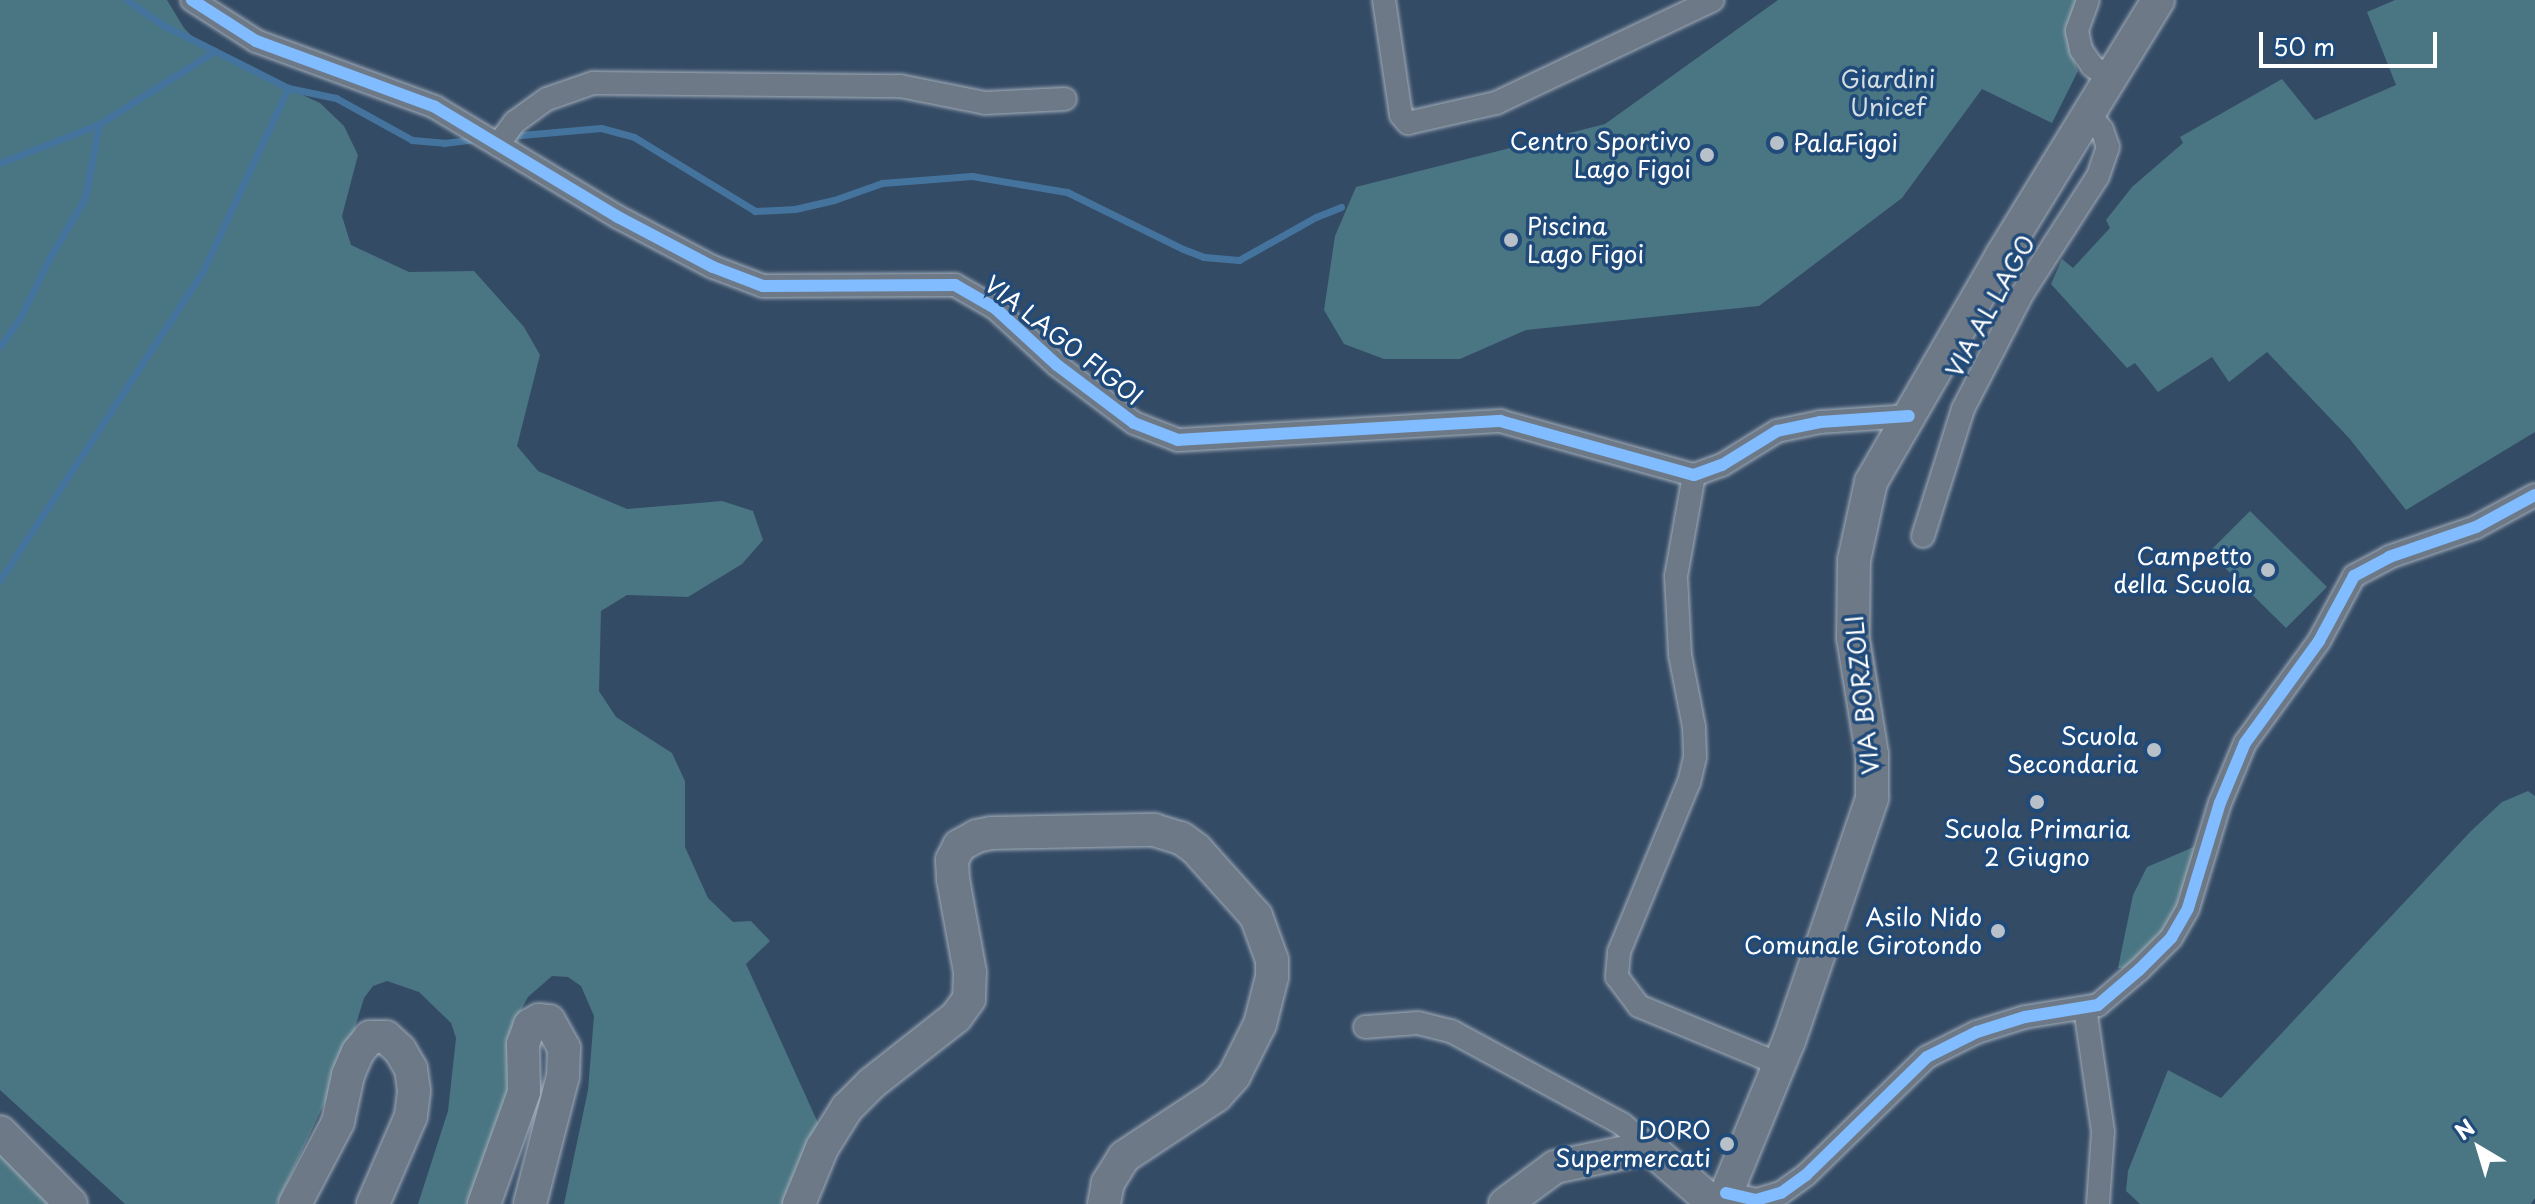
<!DOCTYPE html>
<style>
body{margin:0}
#map{position:relative;width:2535px;height:1204px;overflow:hidden;background:#344b65;font-family:"Playpen Sans",sans-serif}
div>[style]{position:absolute}
[style*='--x']{left:calc(var(--x)*1px);top:calc(var(--y)*1px);width:calc(var(--w)*1px);rotate:calc(var(--a)*1deg)}
.green>*{inset:0;background:#4a7582}
.stream>*{height:7px;margin:-3.5px;padding:0 3.5px;transform-origin:3.5px;border-radius:3.5px;background:#44749d}
.roads{filter:drop-shadow(0 0 2px #a4aeba) drop-shadow(0 0 2px #a4aeba)}
.street>*{height:22px;margin:-11px;padding:0 11px;transform-origin:11px;border-radius:11px;background:#6d7986}
.secondary>*{height:32px;margin:-16px;padding:0 16px;transform-origin:16px;border-radius:16px;background:#6d7986}
.cycleway>*{height:12px;margin:-6px;padding:0 6px;transform-origin:6px;border-radius:6px;background:#80bcff}
.dots>*{width:22px;height:22px;translate:-50% -50%;box-sizing:border-box;border:4px solid #1f4a7a;border-radius:50%}
span{translate:-50% -50%;white-space:nowrap;text-align:center;line-height:1.15;-webkit-text-stroke:7px #1f4a7a;paint-order:stroke}
.park-label{font-size:24px;color:#d3dee1}
.poi-label{font-size:24px;color:#fff}
.right{translate:-100% -50%;text-align:right}
.left{translate:0 -50%;text-align:left}
.street-label{font-size:24px;color:#fff}
.north{position:absolute;left:2439px;top:1108px;width:80px;height:80px;-webkit-text-stroke:6px #1f4a7a;paint-order:stroke;rotate:322deg;font-size:22px;font-weight:700;line-height:32px;text-align:center;color:#fff}
.north::after{content:'';display:block;margin:auto;width:28px;height:36px;background:#fff;clip-path:polygon(50% 0,100% 100%,50% 72%,0 100%)}
.scale{position:absolute;left:2259px;top:32px;width:178px;height:36px;box-sizing:border-box;border:4px solid #fff;border-top:0;padding-left:10px;font-size:24px;line-height:28px;white-space:nowrap;color:#fff;-webkit-text-stroke:6px #1f4a7a;paint-order:stroke}
</style>
<div id="map">
<div class="green">
<div style="clip-path:polygon(0 0,167px 0,184px 28px,205px 50px,320px 103px,344px 126px,358px 155px,342px 216px,351px 245px,409px 272px,474px 271px,524px 327px,540px 355px,517px 446px,538px 471px,627px 509px,722px 501px,753px 511px,763px 540px,742px 564px,688px 597px,627px 595px,601px 611px,599px 691px,616px 717px,672px 753px,685px 781px,685px 847px,708px 898px,733px 922px,751px 921px,770px 941px,746px 964px,818px 1123px,785px 1204px,564px 1204px,588px 1090px,594px 1016px,581px 986px,568px 977px,552px 976px,528px 997px,521px 1010px,511px 1077px,491px 1160px,475px 1204px,418px 1204px,448px 1111px,456px 1038px,451px 1023px,419px 992px,387px 981px,373px 986px,364px 998px,346px 1057px,277px 1204px,125px 1204px,0 1090px)"></div>
<div style="clip-path:polygon(1778px 0,2077px 0,2069px 48px,2078px 71px,2052px 123px,1982px 89px,1902px 198px,1759px 306px,1526px 330px,1460px 359px,1384px 359px,1344px 344px,1324px 310px,1335px 236px,1356px 187px,1605px 124px)"></div>
<div style="clip-path:polygon(2395px 0,2535px 0,2535px 432px,2406px 510px,2349px 438px,2267px 352px,2229px 382px,2212px 357px,2158px 392px,2135px 363px,2127px 368px,2051px 284px,2062px 259px,2073px 268px,2110px 228px,2106px 220px,2132px 187px,2183px 143px,2180px 137px,2282px 79px,2315px 120px,2396px 85px,2367px 12px)"></div>
<div style="clip-path:polygon(2250px 511px,2327px 587px,2286px 628px,2209px 552px)"></div>
<div style="clip-path:polygon(2528px 791px,2535px 796px,2535px 1198px,2531px 1204px,2140px 1204px,2126px 1191px,2128px 1171px,2168px 1070px,2221px 1098px,2471px 831px,2502px 802px)"></div>
<div style="clip-path:polygon(2203px 843px,2188px 908px,2139px 970px,2118px 968px,2133px 895px,2147px 867px)"></div>
<div style="clip-path:polygon(0 1144px,66px 1204px,0 1204px)"></div>
</div>
<div class="stream">
<div style="--x:127;--y:0;--w:42;--a:35.2"></div>
<div style="--x:161;--y:24;--w:142;--a:26.7"></div>
<div style="--x:288;--y:88;--w:49;--a:11.8"></div>
<div style="--x:336;--y:98;--w:87;--a:28.9"></div>
<div style="--x:412;--y:140;--w:32;--a:5"></div>
<div style="--x:444;--y:143;--w:34;--a:-7"></div>
<div style="--x:510;--y:136;--w:91;--a:-5"></div>
<div style="--x:601;--y:128;--w:34;--a:15"></div>
<div style="--x:634;--y:137;--w:142;--a:31.4"></div>
<div style="--x:755;--y:211;--w:40;--a:-2.9"></div>
<div style="--x:795;--y:209;--w:40;--a:-13"></div>
<div style="--x:834;--y:200;--w:51;--a:-19.5"></div>
<div style="--x:882;--y:183;--w:90;--a:-4.4"></div>
<div style="--x:972;--y:176;--w:96;--a:9.6"></div>
<div style="--x:1067;--y:192;--w:129;--a:26.2"></div>
<div style="--x:1183;--y:249;--w:22;--a:21"></div>
<div style="--x:1204;--y:257;--w:35;--a:5"></div>
<div style="--x:1239;--y:260;--w:88;--a:-29.2"></div>
<div style="--x:1316;--y:217;--w:27;--a:-22"></div>
<div style="--x:0;--y:163;--w:106;--a:-21.5"></div>
<div style="--x:99;--y:124;--w:137;--a:-32.2"></div>
<div style="--x:0;--y:346;--w:34;--a:-54"></div>
<div style="--x:20;--y:318;--w:66;--a:-63.8"></div>
<div style="--x:49;--y:259;--w:71;--a:-59.5"></div>
<div style="--x:85;--y:198;--w:75;--a:-79.3"></div>
<div style="--x:0;--y:580;--w:372;--a:-56.7"></div>
<div style="--x:204;--y:269;--w:200;--a:-65.1"></div>
</div>
<div class="roads">
<div class="street">
<div style="--x:192;--y:0;--w:76;--a:32.6"></div>
<div style="--x:256;--y:41;--w:191;--a:20.2"></div>
<div style="--x:435;--y:107;--w:214;--a:31"></div>
<div style="--x:618;--y:217;--w:107;--a:27.8"></div>
<div style="--x:713;--y:267;--w:53;--a:20.8"></div>
<div style="--x:763;--y:286;--w:192;--a:-0.3"></div>
<div style="--x:955;--y:285;--w:46;--a:29.9"></div>
<div style="--x:995;--y:308;--w:84;--a:42.6"></div>
<div style="--x:1057;--y:365;--w:96;--a:37"></div>
<div style="--x:1134;--y:423;--w:47;--a:21.1"></div>
<div style="--x:1178;--y:440;--w:323;--a:-3.4"></div>
<div style="--x:1500;--y:421;--w:201;--a:15.6"></div>
<div style="--x:1694;--y:475;--w:30;--a:-20"></div>
<div style="--x:1722;--y:465;--w:65;--a:-31.7"></div>
<div style="--x:1777;--y:431;--w:44;--a:-11.8"></div>
<div style="--x:1820;--y:422;--w:89;--a:-3.9"></div>
<div style="--x:1384;--y:0;--w:116;--a:81.6"></div>
<div style="--x:1401;--y:115;--w:11;--a:49"></div>
<div style="--x:1408;--y:123;--w:90;--a:-12.8"></div>
<div style="--x:1496;--y:103;--w:240;--a:-25.4"></div>
<div style="--x:2088;--y:0;--w:33;--a:110"></div>
<div style="--x:2077;--y:31;--w:19;--a:78"></div>
<div style="--x:2081;--y:50;--w:19;--a:55"></div>
<div style="--x:2092;--y:66;--w:22;--a:34"></div>
<div style="--x:498;--y:145;--w:29;--a:-54"></div>
<div style="--x:515;--y:122;--w:39;--a:-36"></div>
<div style="--x:547;--y:99;--w:49;--a:-19.2"></div>
<div style="--x:593;--y:83;--w:307;--a:0.6"></div>
<div style="--x:900;--y:86;--w:87;--a:11.3"></div>
<div style="--x:985;--y:103;--w:80;--a:-2.9"></div>
<div style="--x:1694;--y:475;--w:103;--a:100.1"></div>
<div style="--x:1676;--y:576;--w:79;--a:87.1"></div>
<div style="--x:1680;--y:655;--w:73;--a:79"></div>
<div style="--x:1694;--y:727;--w:30;--a:88"></div>
<div style="--x:1695;--y:757;--w:26;--a:103"></div>
<div style="--x:1689;--y:782;--w:184;--a:112.4"></div>
<div style="--x:1619;--y:952;--w:25;--a:95"></div>
<div style="--x:1617;--y:977;--w:36;--a:53"></div>
<div style="--x:1639;--y:1006;--w:152;--a:22.5"></div>
<div style="--x:1923;--y:536;--w:133;--a:-72.5"></div>
<div style="--x:1963;--y:409;--w:129;--a:-62.8"></div>
<div style="--x:2022;--y:294;--w:140;--a:-57.2"></div>
<div style="--x:2098;--y:176;--w:31;--a:-71"></div>
<div style="--x:2108;--y:147;--w:18;--a:-109"></div>
<div style="--x:2102;--y:130;--w:21;--a:-127"></div>
<div style="--x:2085;--y:1008;--w:125;--a:81.7"></div>
<div style="--x:2103;--y:1132;--w:72;--a:94"></div>
<div style="--x:1365;--y:1027;--w:53;--a:-4.3"></div>
<div style="--x:1418;--y:1023;--w:34;--a:14"></div>
<div style="--x:1451;--y:1031;--w:195;--a:28.5"></div>
<div style="--x:1622;--y:1124;--w:35;--a:40"></div>
<div style="--x:1726;--y:1193;--w:31;--a:13"></div>
<div style="--x:1756;--y:1200;--w:26;--a:-16"></div>
<div style="--x:1781;--y:1193;--w:31;--a:-36"></div>
<div style="--x:1806;--y:1175;--w:169;--a:-44.3"></div>
<div style="--x:1927;--y:1057;--w:56;--a:-26.6"></div>
<div style="--x:1977;--y:1032;--w:50;--a:-17.4"></div>
<div style="--x:2025;--y:1017;--w:74;--a:-9.3"></div>
<div style="--x:2098;--y:1005;--w:54;--a:-40.5"></div>
<div style="--x:2139;--y:970;--w:45;--a:-45"></div>
<div style="--x:2171;--y:938;--w:34;--a:-60"></div>
<div style="--x:2188;--y:908;--w:110;--a:-73.1"></div>
<div style="--x:2220;--y:803;--w:65;--a:-67.4"></div>
<div style="--x:2245;--y:743;--w:126;--a:-54"></div>
<div style="--x:2319;--y:641;--w:74;--a:-61.7"></div>
<div style="--x:2354;--y:576;--w:40;--a:-28"></div>
<div style="--x:2389;--y:557;--w:92;--a:-19"></div>
<div style="--x:2476;--y:527;--w:67;--a:-28.5"></div>
</div>
<div class="secondary">
<div style="--x:0;--y:1132;--w:101;--a:45.4"></div>
<div style="--x:295;--y:1204;--w:93;--a:-62.3"></div>
<div style="--x:338;--y:1122;--w:48;--a:-78"></div>
<div style="--x:348;--y:1075;--w:25;--a:-67"></div>
<div style="--x:358;--y:1052;--w:19;--a:-51"></div>
<div style="--x:370;--y:1037;--w:16;--a:0"></div>
<div style="--x:386;--y:1037;--w:19;--a:43"></div>
<div style="--x:400;--y:1050;--w:22;--a:60"></div>
<div style="--x:411;--y:1069;--w:22;--a:82"></div>
<div style="--x:414;--y:1091;--w:25;--a:97"></div>
<div style="--x:411;--y:1116;--w:96;--a:113.4"></div>
<div style="--x:484;--y:1204;--w:119;--a:-70.3"></div>
<div style="--x:524;--y:1092;--w:48;--a:-91.2"></div>
<div style="--x:523;--y:1044;--w:20;--a:-70"></div>
<div style="--x:530;--y:1025;--w:10;--a:-29"></div>
<div style="--x:539;--y:1020;--w:10;--a:6"></div>
<div style="--x:549;--y:1021;--w:31;--a:61"></div>
<div style="--x:564;--y:1048;--w:28;--a:92"></div>
<div style="--x:563;--y:1076;--w:132;--a:104.5"></div>
<div style="--x:799;--y:1204;--w:61;--a:-67.7"></div>
<div style="--x:822;--y:1148;--w:47;--a:-58"></div>
<div style="--x:847;--y:1108;--w:35;--a:-45"></div>
<div style="--x:872;--y:1083;--w:107;--a:-38.2"></div>
<div style="--x:956;--y:1017;--w:22;--a:-54"></div>
<div style="--x:969;--y:999;--w:27;--a:-88"></div>
<div style="--x:970;--y:972;--w:95;--a:-100.4"></div>
<div style="--x:953;--y:879;--w:19;--a:-93"></div>
<div style="--x:952;--y:860;--w:16;--a:-63"></div>
<div style="--x:959;--y:846;--w:21;--a:-29"></div>
<div style="--x:977;--y:836;--w:14;--a:-12"></div>
<div style="--x:991;--y:833;--w:163;--a:-1.1"></div>
<div style="--x:1154;--y:830;--w:28;--a:17"></div>
<div style="--x:1181;--y:838;--w:19;--a:36"></div>
<div style="--x:1196;--y:849;--w:90;--a:48.2"></div>
<div style="--x:1256;--y:916;--w:47;--a:70"></div>
<div style="--x:1272;--y:960;--w:17;--a:90"></div>
<div style="--x:1272;--y:977;--w:49;--a:104.3"></div>
<div style="--x:1260;--y:1024;--w:58;--a:116.6"></div>
<div style="--x:1234;--y:1076;--w:27;--a:132"></div>
<div style="--x:1216;--y:1096;--w:110;--a:146.5"></div>
<div style="--x:1124;--y:1157;--w:31;--a:122"></div>
<div style="--x:1108;--y:1183;--w:21;--a:101"></div>
<div style="--x:1505;--y:1204;--w:62;--a:-36.5"></div>
<div style="--x:1555;--y:1167;--w:96;--a:-12"></div>
<div style="--x:1649;--y:1147;--w:86;--a:41.2"></div>
<div style="--x:1722;--y:1204;--w:176;--a:-67.7"></div>
<div style="--x:1789;--y:1041;--w:257;--a:-71.1"></div>
<div style="--x:1872;--y:798;--w:44;--a:-90"></div>
<div style="--x:1872;--y:754;--w:118;--a:-99.3"></div>
<div style="--x:1853;--y:638;--w:78;--a:-89.3"></div>
<div style="--x:1854;--y:560;--w:80;--a:-77.7"></div>
<div style="--x:1871;--y:482;--w:262;--a:-60"></div>
<div style="--x:2002;--y:255;--w:299;--a:-58.5"></div>
</div>
</div>
<div class="cycleway">
<div style="--x:192;--y:0;--w:76;--a:32.6"></div>
<div style="--x:256;--y:41;--w:191;--a:20.2"></div>
<div style="--x:435;--y:107;--w:214;--a:31"></div>
<div style="--x:618;--y:217;--w:107;--a:27.8"></div>
<div style="--x:713;--y:267;--w:53;--a:20.8"></div>
<div style="--x:763;--y:286;--w:192;--a:-0.3"></div>
<div style="--x:955;--y:285;--w:46;--a:29.9"></div>
<div style="--x:995;--y:308;--w:84;--a:42.6"></div>
<div style="--x:1057;--y:365;--w:96;--a:37"></div>
<div style="--x:1134;--y:423;--w:47;--a:21.1"></div>
<div style="--x:1178;--y:440;--w:323;--a:-3.4"></div>
<div style="--x:1500;--y:421;--w:201;--a:15.6"></div>
<div style="--x:1694;--y:475;--w:30;--a:-20"></div>
<div style="--x:1722;--y:465;--w:65;--a:-31.7"></div>
<div style="--x:1777;--y:431;--w:44;--a:-11.8"></div>
<div style="--x:1820;--y:422;--w:89;--a:-3.9"></div>
<div style="--x:1726;--y:1193;--w:31;--a:13"></div>
<div style="--x:1756;--y:1200;--w:26;--a:-16"></div>
<div style="--x:1781;--y:1193;--w:31;--a:-36"></div>
<div style="--x:1806;--y:1175;--w:169;--a:-44.3"></div>
<div style="--x:1927;--y:1057;--w:56;--a:-26.6"></div>
<div style="--x:1977;--y:1032;--w:50;--a:-17.4"></div>
<div style="--x:2025;--y:1017;--w:74;--a:-9.3"></div>
<div style="--x:2098;--y:1005;--w:54;--a:-40.5"></div>
<div style="--x:2139;--y:970;--w:45;--a:-45"></div>
<div style="--x:2171;--y:938;--w:34;--a:-60"></div>
<div style="--x:2188;--y:908;--w:110;--a:-73.1"></div>
<div style="--x:2220;--y:803;--w:65;--a:-67.4"></div>
<div style="--x:2245;--y:743;--w:126;--a:-54"></div>
<div style="--x:2319;--y:641;--w:74;--a:-61.7"></div>
<div style="--x:2354;--y:576;--w:40;--a:-28"></div>
<div style="--x:2389;--y:557;--w:92;--a:-19"></div>
<div style="--x:2476;--y:527;--w:67;--a:-28.5"></div>
</div>
<div class="dots">
<div style="left:1777px;top:143px;background:#b8c0c9"></div>
<div style="left:1707px;top:155px;background:#b8c0c9"></div>
<div style="left:1511px;top:240px;background:#b8c0c9"></div>
<div style="left:2268px;top:570px;background:#b8c0c9"></div>
<div style="left:2154px;top:750px;background:#b8c0c9"></div>
<div style="left:2037px;top:802px;background:#b8c0c9"></div>
<div style="left:1998px;top:931px;background:#b8c0c9"></div>
<div style="left:1727px;top:1144px;background:#b8c0c9"></div>
</div>
<div class="park-label">
<span style="left:1888px;top:93px">Giardini<br>Unicef</span>
</div>
<div class="poi-label">
<span class="right" style="left:1691px;top:155px">Centro Sportivo<br>Lago Figoi</span>
<span class="left" style="left:1793px;top:143px">PalaFigoi</span>
<span class="left" style="left:1527px;top:240px">Piscina<br>Lago Figoi</span>
<span class="right" style="left:2252px;top:570px">Campetto<br>della Scuola</span>
<span class="right" style="left:2138px;top:750px">Scuola<br>Secondaria</span>
<span style="left:2037px;top:843px">Scuola Primaria<br>2 Giugno</span>
<span class="right" style="left:1982px;top:931px">Asilo Nido<br>Comunale Girotondo</span>
<span class="right" style="left:1711px;top:1144px">DORO<br>Supermercati</span>
</div>
<div class="street-label">
<span style="left:1990px;top:306px;rotate:-61deg">VIA AL LAGO</span>
<span style="left:1064px;top:340px;rotate:38deg">VIA LAGO FIGOI</span>
<span style="left:1862px;top:695px;rotate:-96deg">VIA BORZOLI</span>
</div>
<div class="north">N</div>
<div class="scale">50 m</div>
</div>
